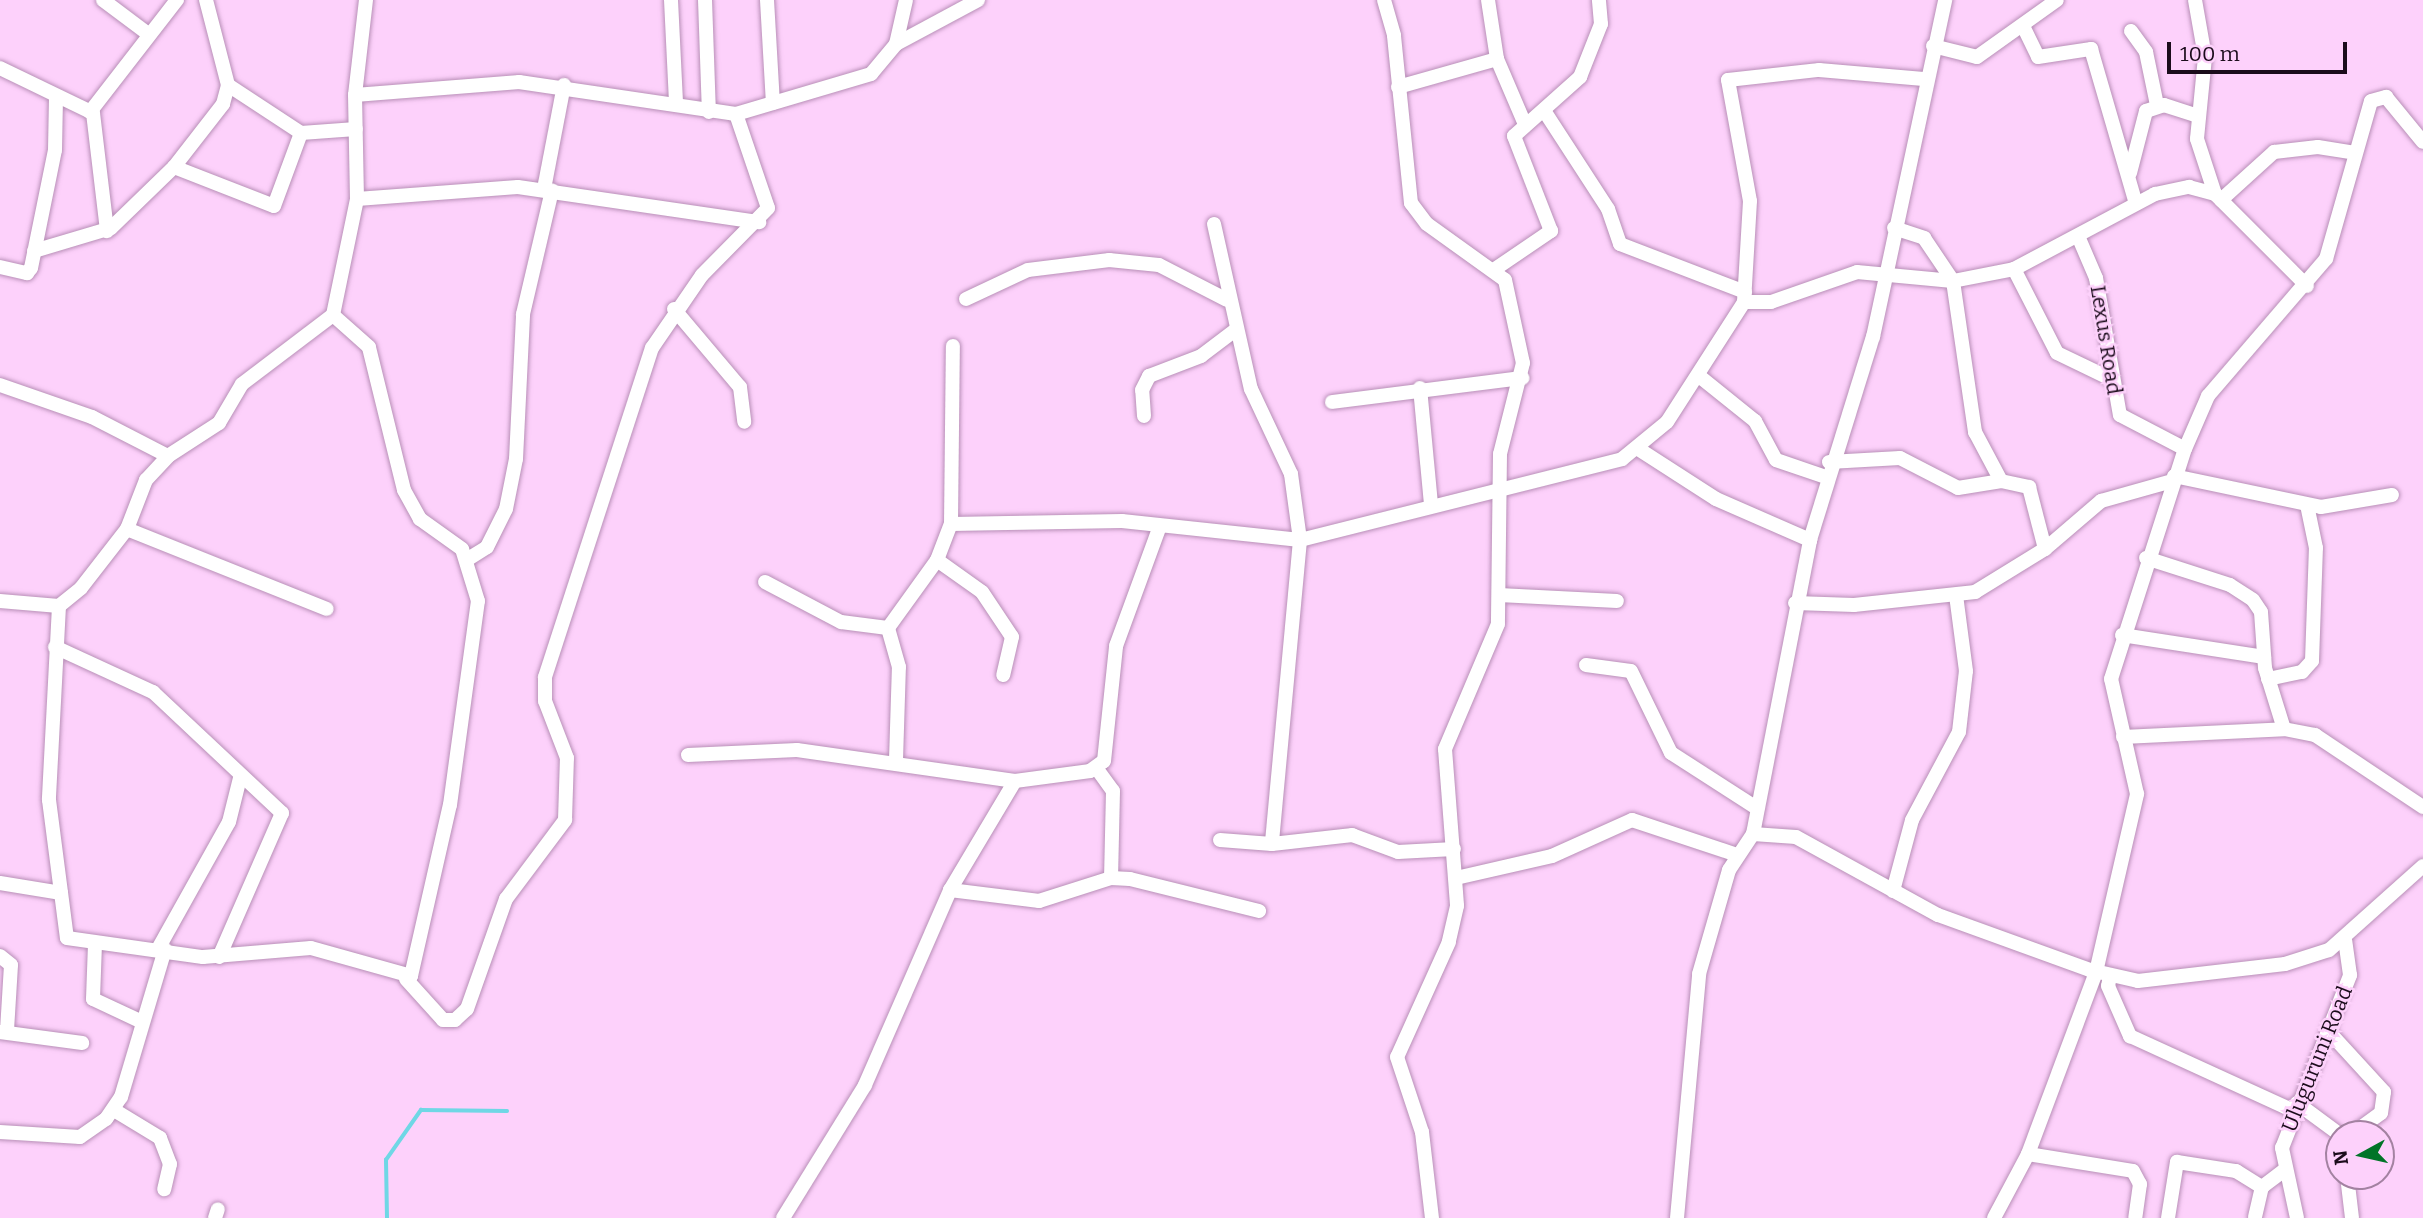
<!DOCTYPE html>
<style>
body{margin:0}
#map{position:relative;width:2423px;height:1218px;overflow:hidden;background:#fdd1fb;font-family:Bitter,serif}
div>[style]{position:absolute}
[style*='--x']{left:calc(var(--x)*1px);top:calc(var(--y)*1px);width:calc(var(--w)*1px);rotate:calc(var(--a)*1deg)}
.stream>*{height:3.5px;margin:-1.75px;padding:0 1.75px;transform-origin:1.75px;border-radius:1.75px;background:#6fd7e5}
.roads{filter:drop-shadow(0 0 2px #b88fb7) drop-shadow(0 0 2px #b88fb7)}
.minor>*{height:14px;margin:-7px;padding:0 7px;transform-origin:7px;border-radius:7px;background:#fff}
span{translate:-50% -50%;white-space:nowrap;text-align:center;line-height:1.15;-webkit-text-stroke:5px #fdd1fb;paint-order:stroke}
.street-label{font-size:21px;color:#1b0c1b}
.north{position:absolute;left:2325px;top:1120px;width:70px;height:70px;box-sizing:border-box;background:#fdd1fb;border:2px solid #a382a1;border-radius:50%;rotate:262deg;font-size:19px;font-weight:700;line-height:28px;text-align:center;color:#1b0c1b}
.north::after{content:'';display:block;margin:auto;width:24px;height:32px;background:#017428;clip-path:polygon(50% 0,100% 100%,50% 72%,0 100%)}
.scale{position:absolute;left:2167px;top:42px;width:180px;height:32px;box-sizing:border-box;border:4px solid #1b0c1b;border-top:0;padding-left:9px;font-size:21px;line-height:24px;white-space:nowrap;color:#1b0c1b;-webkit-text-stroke:5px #fdd1fb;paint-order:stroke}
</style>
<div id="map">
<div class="stream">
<div style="--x:387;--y:1218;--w:58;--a:-91"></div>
<div style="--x:386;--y:1160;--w:61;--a:-55"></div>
<div style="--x:421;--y:1110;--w:86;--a:0.7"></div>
</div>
<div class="roads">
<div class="minor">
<div style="--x:103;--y:0;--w:55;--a:36.9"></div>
<div style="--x:671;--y:0;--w:104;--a:87.2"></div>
<div style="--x:705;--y:0;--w:112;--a:88"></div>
<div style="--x:767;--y:0;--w:103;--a:86.7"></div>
<div style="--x:1384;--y:0;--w:37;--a:74"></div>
<div style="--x:1394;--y:36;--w:168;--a:84.2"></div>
<div style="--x:1411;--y:203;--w:26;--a:53"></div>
<div style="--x:1427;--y:224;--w:96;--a:35.7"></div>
<div style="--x:1505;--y:280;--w:85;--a:77.8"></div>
<div style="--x:1523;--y:363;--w:94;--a:104.2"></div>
<div style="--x:1500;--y:454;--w:170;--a:90.7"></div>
<div style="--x:1498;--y:624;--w:136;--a:113"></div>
<div style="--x:1445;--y:749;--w:157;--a:85.6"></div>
<div style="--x:1457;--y:906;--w:37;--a:103"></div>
<div style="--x:1449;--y:942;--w:126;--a:114.3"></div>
<div style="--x:1397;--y:1057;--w:79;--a:71.6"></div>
<div style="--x:1422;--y:1132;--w:87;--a:83.4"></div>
<div style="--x:1488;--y:0;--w:60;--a:81.3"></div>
<div style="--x:1497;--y:59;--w:69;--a:66.8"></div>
<div style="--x:2195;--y:0;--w:58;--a:80"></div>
<div style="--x:2205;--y:57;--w:82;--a:95.6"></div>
<div style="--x:2197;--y:139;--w:58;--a:71.9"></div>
<div style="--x:2024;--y:28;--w:32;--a:64"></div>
<div style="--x:2038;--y:57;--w:54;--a:-8.6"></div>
<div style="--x:2091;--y:49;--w:161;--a:73.8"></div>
<div style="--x:2131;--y:31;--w:26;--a:54"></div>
<div style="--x:2146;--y:52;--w:54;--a:78.3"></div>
<div style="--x:896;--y:44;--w:93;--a:-28.2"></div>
<div style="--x:1933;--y:46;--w:45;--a:14"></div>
<div style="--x:1977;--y:57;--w:98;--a:-35.5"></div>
<div style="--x:0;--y:68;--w:103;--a:25.8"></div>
<div style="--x:93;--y:113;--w:119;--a:83.2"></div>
<div style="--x:228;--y:85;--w:87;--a:33.3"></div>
<div style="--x:301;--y:133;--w:55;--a:-4.2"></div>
<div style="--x:1398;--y:87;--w:103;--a:-15.8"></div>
<div style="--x:355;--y:95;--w:165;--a:-4.5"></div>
<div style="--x:519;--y:82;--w:219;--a:8.4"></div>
<div style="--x:736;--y:114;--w:141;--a:-16.5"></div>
<div style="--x:871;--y:74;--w:39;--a:-50"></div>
<div style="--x:896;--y:44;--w:45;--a:-77.2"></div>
<div style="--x:90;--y:112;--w:142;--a:-52.2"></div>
<div style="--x:1545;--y:112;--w:116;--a:57"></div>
<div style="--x:1608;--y:209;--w:37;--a:71"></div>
<div style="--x:1620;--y:244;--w:134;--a:21"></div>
<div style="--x:174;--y:167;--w:107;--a:21.3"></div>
<div style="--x:274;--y:206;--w:78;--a:-69.7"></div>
<div style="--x:2130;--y:173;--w:64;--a:-75.5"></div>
<div style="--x:2146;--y:111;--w:19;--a:-18"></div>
<div style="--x:2164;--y:105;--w:33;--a:18"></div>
<div style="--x:544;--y:189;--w:106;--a:-79.1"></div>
<div style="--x:357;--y:199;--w:161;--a:-4.3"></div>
<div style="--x:518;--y:187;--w:244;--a:8.3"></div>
<div style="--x:2221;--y:200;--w:72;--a:-42.2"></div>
<div style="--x:2274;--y:152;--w:44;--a:-6.5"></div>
<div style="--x:2318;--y:147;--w:36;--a:9"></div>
<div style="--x:1214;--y:224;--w:169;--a:77.4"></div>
<div style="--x:1251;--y:389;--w:94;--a:64.8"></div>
<div style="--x:1291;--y:474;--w:67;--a:82.2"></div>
<div style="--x:1300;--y:540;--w:305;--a:95.3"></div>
<div style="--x:1894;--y:228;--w:32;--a:18"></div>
<div style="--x:1924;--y:238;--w:52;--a:56"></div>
<div style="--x:1953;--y:281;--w:153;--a:81.7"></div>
<div style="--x:1975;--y:432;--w:55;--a:62"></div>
<div style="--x:2001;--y:481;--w:29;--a:12"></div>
<div style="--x:2029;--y:487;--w:64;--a:75.5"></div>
<div style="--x:2078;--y:236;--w:46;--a:66.8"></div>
<div style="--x:2096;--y:278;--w:139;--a:80.1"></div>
<div style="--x:2120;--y:415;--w:73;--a:27.6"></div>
<div style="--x:34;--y:251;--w:80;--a:-16.6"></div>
<div style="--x:111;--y:228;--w:88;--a:-44.1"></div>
<div style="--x:174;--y:167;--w:80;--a:-52.1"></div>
<div style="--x:223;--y:104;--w:20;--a:-75"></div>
<div style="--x:228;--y:85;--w:88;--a:-104.5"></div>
<div style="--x:0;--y:267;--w:28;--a:13"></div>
<div style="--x:27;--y:273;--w:6;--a:-51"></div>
<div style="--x:31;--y:268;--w:120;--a:-78.5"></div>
<div style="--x:55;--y:150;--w:54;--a:-88.9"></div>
<div style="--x:1495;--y:269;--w:68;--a:-34.2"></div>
<div style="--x:1551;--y:231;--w:102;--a:-111.3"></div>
<div style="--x:1514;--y:136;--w:89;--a:-41.8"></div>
<div style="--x:1580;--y:77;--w:57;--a:-68.4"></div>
<div style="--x:1601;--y:24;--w:24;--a:-95"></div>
<div style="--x:2014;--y:269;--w:94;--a:62.9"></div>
<div style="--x:2057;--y:353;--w:62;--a:25.7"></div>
<div style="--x:966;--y:299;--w:68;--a:-25.1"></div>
<div style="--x:1028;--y:270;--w:82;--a:-7"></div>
<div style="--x:1109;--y:260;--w:50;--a:5.7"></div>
<div style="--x:1159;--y:265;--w:76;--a:27.2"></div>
<div style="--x:1744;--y:302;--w:27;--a:0"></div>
<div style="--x:1771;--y:302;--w:91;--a:-19.2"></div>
<div style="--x:1857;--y:272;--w:96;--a:5.4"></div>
<div style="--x:1953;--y:281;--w:62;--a:-11.1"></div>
<div style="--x:2014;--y:269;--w:160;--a:-28"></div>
<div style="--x:2155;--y:194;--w:35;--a:-12"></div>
<div style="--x:2189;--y:187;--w:27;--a:15"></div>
<div style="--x:2215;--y:194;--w:130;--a:45"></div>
<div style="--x:674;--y:309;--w:102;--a:49.8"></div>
<div style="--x:740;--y:387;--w:35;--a:83"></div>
<div style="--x:1699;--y:376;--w:72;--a:38.8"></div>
<div style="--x:1755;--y:421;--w:44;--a:61.7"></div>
<div style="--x:1776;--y:460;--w:53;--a:18.8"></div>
<div style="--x:0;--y:385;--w:97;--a:19.2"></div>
<div style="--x:92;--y:417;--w:85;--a:27.2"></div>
<div style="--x:1420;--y:388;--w:117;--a:84.6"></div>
<div style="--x:1332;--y:402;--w:192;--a:-7.2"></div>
<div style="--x:1144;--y:416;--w:26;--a:-94"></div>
<div style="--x:1142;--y:390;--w:16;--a:-63"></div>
<div style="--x:1149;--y:376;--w:56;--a:-21"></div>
<div style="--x:1201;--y:356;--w:41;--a:-37.1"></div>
<div style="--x:1640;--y:450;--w:90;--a:32.8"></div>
<div style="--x:1716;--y:499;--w:103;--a:23.6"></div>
<div style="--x:1829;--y:462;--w:71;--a:-3.2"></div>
<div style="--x:1900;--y:458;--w:65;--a:27.3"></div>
<div style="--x:1958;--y:488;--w:44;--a:-9.2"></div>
<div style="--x:2174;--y:476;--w:150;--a:11.9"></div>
<div style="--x:2321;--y:507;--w:72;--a:-9.6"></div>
<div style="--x:951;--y:524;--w:171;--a:-1"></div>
<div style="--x:1122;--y:521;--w:179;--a:6.1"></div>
<div style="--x:1300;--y:540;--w:332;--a:-14.1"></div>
<div style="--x:1622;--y:459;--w:58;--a:-39.4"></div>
<div style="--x:1667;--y:422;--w:143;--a:-57.3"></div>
<div style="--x:1744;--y:302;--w:101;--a:-86.6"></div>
<div style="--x:1750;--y:201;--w:123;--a:-100.3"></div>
<div style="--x:1728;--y:80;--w:92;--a:-6.3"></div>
<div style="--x:1819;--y:70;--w:105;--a:4.9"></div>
<div style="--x:127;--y:529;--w:215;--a:21.8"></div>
<div style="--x:2146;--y:558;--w:88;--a:17.8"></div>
<div style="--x:2230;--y:585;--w:27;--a:33"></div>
<div style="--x:2253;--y:600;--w:14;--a:56"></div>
<div style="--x:2261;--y:612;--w:56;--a:85.9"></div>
<div style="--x:2265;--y:668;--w:64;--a:72.7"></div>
<div style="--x:468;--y:559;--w:22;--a:-32"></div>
<div style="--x:487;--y:547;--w:42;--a:-63.4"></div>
<div style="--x:506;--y:509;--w:51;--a:-78.7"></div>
<div style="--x:516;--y:459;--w:145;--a:-87.2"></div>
<div style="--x:523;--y:314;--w:127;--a:-76.8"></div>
<div style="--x:937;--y:560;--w:55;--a:35.4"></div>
<div style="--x:982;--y:592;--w:54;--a:56.3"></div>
<div style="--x:1012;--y:637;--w:39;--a:103"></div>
<div style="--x:765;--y:582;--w:86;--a:27.8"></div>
<div style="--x:841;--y:622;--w:47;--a:7.3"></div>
<div style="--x:1499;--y:595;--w:118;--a:2.9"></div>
<div style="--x:0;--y:601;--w:59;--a:4.8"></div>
<div style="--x:59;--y:606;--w:28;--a:-39"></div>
<div style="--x:81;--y:588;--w:75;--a:-52.1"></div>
<div style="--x:127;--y:529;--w:53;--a:-68.8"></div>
<div style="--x:146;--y:480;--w:33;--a:-47"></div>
<div style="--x:168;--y:456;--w:61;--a:-32.9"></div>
<div style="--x:219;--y:423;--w:45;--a:-59.5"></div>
<div style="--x:242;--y:384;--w:114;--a:-37.2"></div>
<div style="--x:333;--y:315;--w:118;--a:-78.3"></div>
<div style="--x:357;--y:199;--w:104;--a:-91.1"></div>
<div style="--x:355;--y:95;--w:96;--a:-83.4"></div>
<div style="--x:1795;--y:603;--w:59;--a:1.9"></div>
<div style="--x:1854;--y:605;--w:122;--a:-6.1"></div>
<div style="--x:1975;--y:592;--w:82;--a:-31.6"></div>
<div style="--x:2045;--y:549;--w:74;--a:-40.6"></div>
<div style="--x:2101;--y:501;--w:74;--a:-15.7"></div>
<div style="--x:59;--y:606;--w:194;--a:93"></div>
<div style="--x:49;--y:800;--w:139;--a:82.6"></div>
<div style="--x:67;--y:938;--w:137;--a:8"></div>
<div style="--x:203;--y:957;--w:108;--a:-4.8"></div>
<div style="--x:311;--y:948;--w:104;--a:15.6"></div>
<div style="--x:411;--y:976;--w:175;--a:-77.2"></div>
<div style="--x:450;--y:805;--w:206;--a:-82.2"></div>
<div style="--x:478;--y:601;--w:54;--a:-107.1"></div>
<div style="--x:462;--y:549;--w:52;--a:-144.5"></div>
<div style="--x:420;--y:519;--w:33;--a:-119"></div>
<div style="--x:404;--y:490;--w:147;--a:-103.8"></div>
<div style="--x:369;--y:347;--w:48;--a:-138.4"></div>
<div style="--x:2122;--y:635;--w:144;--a:8.8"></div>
<div style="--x:55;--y:647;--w:108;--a:24.7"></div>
<div style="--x:153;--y:692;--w:177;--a:43.2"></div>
<div style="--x:282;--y:813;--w:157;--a:113.6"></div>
<div style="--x:1586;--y:665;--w:45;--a:7.6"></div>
<div style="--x:1631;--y:671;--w:91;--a:64"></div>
<div style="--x:1671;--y:753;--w:100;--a:32.7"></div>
<div style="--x:2268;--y:679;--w:35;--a:-12"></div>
<div style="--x:2302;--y:672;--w:15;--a:-48"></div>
<div style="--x:2312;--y:661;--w:113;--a:-88"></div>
<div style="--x:2316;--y:548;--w:44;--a:-101.8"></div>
<div style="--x:2123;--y:737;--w:161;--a:-2.8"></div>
<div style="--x:2284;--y:729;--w:32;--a:11"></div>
<div style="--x:2315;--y:735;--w:130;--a:33.7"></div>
<div style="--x:688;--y:755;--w:109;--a:-2.6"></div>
<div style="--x:797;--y:750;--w:220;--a:8.1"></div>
<div style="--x:896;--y:760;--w:93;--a:-88.2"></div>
<div style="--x:899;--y:667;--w:41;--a:-105.8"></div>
<div style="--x:888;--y:628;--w:84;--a:-54.2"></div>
<div style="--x:937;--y:560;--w:39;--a:-69"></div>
<div style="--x:951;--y:524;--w:178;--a:-89.4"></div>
<div style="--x:1097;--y:769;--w:27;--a:54"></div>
<div style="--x:1113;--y:791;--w:87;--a:91.3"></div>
<div style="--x:1753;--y:834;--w:299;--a:-79"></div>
<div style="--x:1810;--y:540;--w:213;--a:-72.8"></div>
<div style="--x:1873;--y:337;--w:345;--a:-77.9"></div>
<div style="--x:1220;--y:840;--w:52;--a:4.4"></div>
<div style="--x:1272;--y:844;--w:81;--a:-6.4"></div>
<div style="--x:1352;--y:835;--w:49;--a:20.3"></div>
<div style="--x:1398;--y:852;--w:56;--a:-3.1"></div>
<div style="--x:1456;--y:878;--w:98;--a:-12.9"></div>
<div style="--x:1552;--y:856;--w:88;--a:-24.2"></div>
<div style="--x:1632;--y:820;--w:111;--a:18.4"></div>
<div style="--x:0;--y:883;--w:62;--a:9.3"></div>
<div style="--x:950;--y:890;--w:90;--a:7"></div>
<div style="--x:1039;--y:901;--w:76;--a:-17.7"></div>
<div style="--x:1111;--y:878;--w:19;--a:3"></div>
<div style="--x:1130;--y:879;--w:133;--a:13.9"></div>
<div style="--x:1893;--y:891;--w:73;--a:-75"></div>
<div style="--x:1912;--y:820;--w:100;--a:-61.9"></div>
<div style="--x:1959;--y:732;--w:61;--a:-83.5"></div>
<div style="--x:1966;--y:671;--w:77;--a:-97.5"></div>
<div style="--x:95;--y:944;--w:55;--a:92.1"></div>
<div style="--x:93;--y:999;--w:54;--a:25.1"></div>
<div style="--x:158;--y:949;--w:145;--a:-60.8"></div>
<div style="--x:229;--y:822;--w:45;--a:-76"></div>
<div style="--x:0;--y:956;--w:14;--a:39"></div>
<div style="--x:11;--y:965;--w:66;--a:93.5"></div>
<div style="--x:2110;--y:976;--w:10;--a:101"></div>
<div style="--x:2108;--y:986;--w:55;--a:66.3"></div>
<div style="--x:2130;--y:1036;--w:180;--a:24.6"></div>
<div style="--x:406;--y:979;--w:55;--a:47.9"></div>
<div style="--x:443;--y:1020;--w:12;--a:0"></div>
<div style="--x:455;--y:1020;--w:16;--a:-43"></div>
<div style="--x:467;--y:1009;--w:117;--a:-70.5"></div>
<div style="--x:506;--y:899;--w:99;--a:-53.2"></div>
<div style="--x:565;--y:820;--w:62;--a:-88.2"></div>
<div style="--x:567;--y:758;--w:61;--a:-111.1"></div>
<div style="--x:545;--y:701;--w:24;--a:-90"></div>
<div style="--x:545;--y:677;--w:346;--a:-72"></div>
<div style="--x:652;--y:348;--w:88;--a:-55.6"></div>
<div style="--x:702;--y:275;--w:94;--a:-45.4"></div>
<div style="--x:768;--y:208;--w:99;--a:-108.8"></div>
<div style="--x:0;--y:1032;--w:83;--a:7.6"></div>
<div style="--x:2330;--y:1033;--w:80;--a:47.5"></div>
<div style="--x:2384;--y:1092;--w:21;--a:98"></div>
<div style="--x:2381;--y:1113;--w:36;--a:144"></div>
<div style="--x:2297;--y:1103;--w:52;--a:36.4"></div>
<div style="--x:114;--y:1110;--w:54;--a:31.3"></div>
<div style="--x:160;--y:1138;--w:28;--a:69"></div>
<div style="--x:170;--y:1164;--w:26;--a:103"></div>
<div style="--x:0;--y:1132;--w:80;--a:3.6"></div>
<div style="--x:80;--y:1137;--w:32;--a:-35"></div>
<div style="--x:106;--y:1119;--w:27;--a:-56"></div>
<div style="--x:121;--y:1097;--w:154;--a:-73.4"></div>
<div style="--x:2028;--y:1154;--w:106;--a:9.2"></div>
<div style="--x:2133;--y:1171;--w:15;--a:62"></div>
<div style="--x:2140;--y:1184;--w:34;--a:98"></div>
<div style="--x:2347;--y:1176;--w:42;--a:83.2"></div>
<div style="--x:2255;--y:1217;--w:31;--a:-77"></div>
<div style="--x:2262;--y:1187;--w:30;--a:-37"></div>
<div style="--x:215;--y:1218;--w:9;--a:-72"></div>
<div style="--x:783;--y:1218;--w:156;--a:-58.3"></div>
<div style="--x:865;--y:1085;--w:213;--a:-66.4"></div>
<div style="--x:950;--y:890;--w:127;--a:-59.2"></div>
<div style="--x:1015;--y:781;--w:76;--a:-7.6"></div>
<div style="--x:1090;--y:771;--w:17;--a:-36"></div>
<div style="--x:1104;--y:761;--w:116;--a:-84"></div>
<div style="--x:1116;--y:646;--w:128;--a:-69.9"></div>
<div style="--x:1677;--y:1218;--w:245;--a:-84.8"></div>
<div style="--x:1699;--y:974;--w:108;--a:-73.9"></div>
<div style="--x:1729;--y:870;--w:43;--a:-56.3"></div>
<div style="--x:1753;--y:834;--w:43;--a:4"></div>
<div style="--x:1796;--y:837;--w:162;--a:28.8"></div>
<div style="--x:1938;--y:915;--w:162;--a:19.9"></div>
<div style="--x:2090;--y:970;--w:49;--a:12.9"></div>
<div style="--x:2138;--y:981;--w:148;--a:-6.6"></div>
<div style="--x:2285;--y:964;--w:46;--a:-17.7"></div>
<div style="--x:2329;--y:950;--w:126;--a:-41.8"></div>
<div style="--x:1994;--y:1218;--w:72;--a:-62"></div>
<div style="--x:2028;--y:1154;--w:194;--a:-69.5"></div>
<div style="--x:2096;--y:972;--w:183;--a:-77"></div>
<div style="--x:2137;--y:794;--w:118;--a:-102.7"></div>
<div style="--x:2111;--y:679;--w:242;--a:-72.2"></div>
<div style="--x:2185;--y:449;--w:58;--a:-66.5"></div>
<div style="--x:2208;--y:396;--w:181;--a:-49.3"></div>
<div style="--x:2326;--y:259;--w:164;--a:-74.1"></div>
<div style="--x:2371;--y:101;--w:16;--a:-15"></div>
<div style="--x:2386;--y:97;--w:58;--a:50.6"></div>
<div style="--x:2168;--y:1218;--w:57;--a:-80.9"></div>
<div style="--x:2177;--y:1162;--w:60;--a:8.7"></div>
<div style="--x:2236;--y:1171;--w:31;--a:32"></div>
<div style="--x:2297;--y:1218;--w:72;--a:-102.1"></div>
<div style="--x:2282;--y:1148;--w:186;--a:-68.5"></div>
<div style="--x:2350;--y:975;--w:34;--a:-98"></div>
</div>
</div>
<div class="street-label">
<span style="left:2106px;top:340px;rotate:81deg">Lexus Road</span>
<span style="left:2317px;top:1059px;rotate:-68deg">Uluguruni Road</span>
</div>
<div class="north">N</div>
<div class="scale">100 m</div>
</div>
